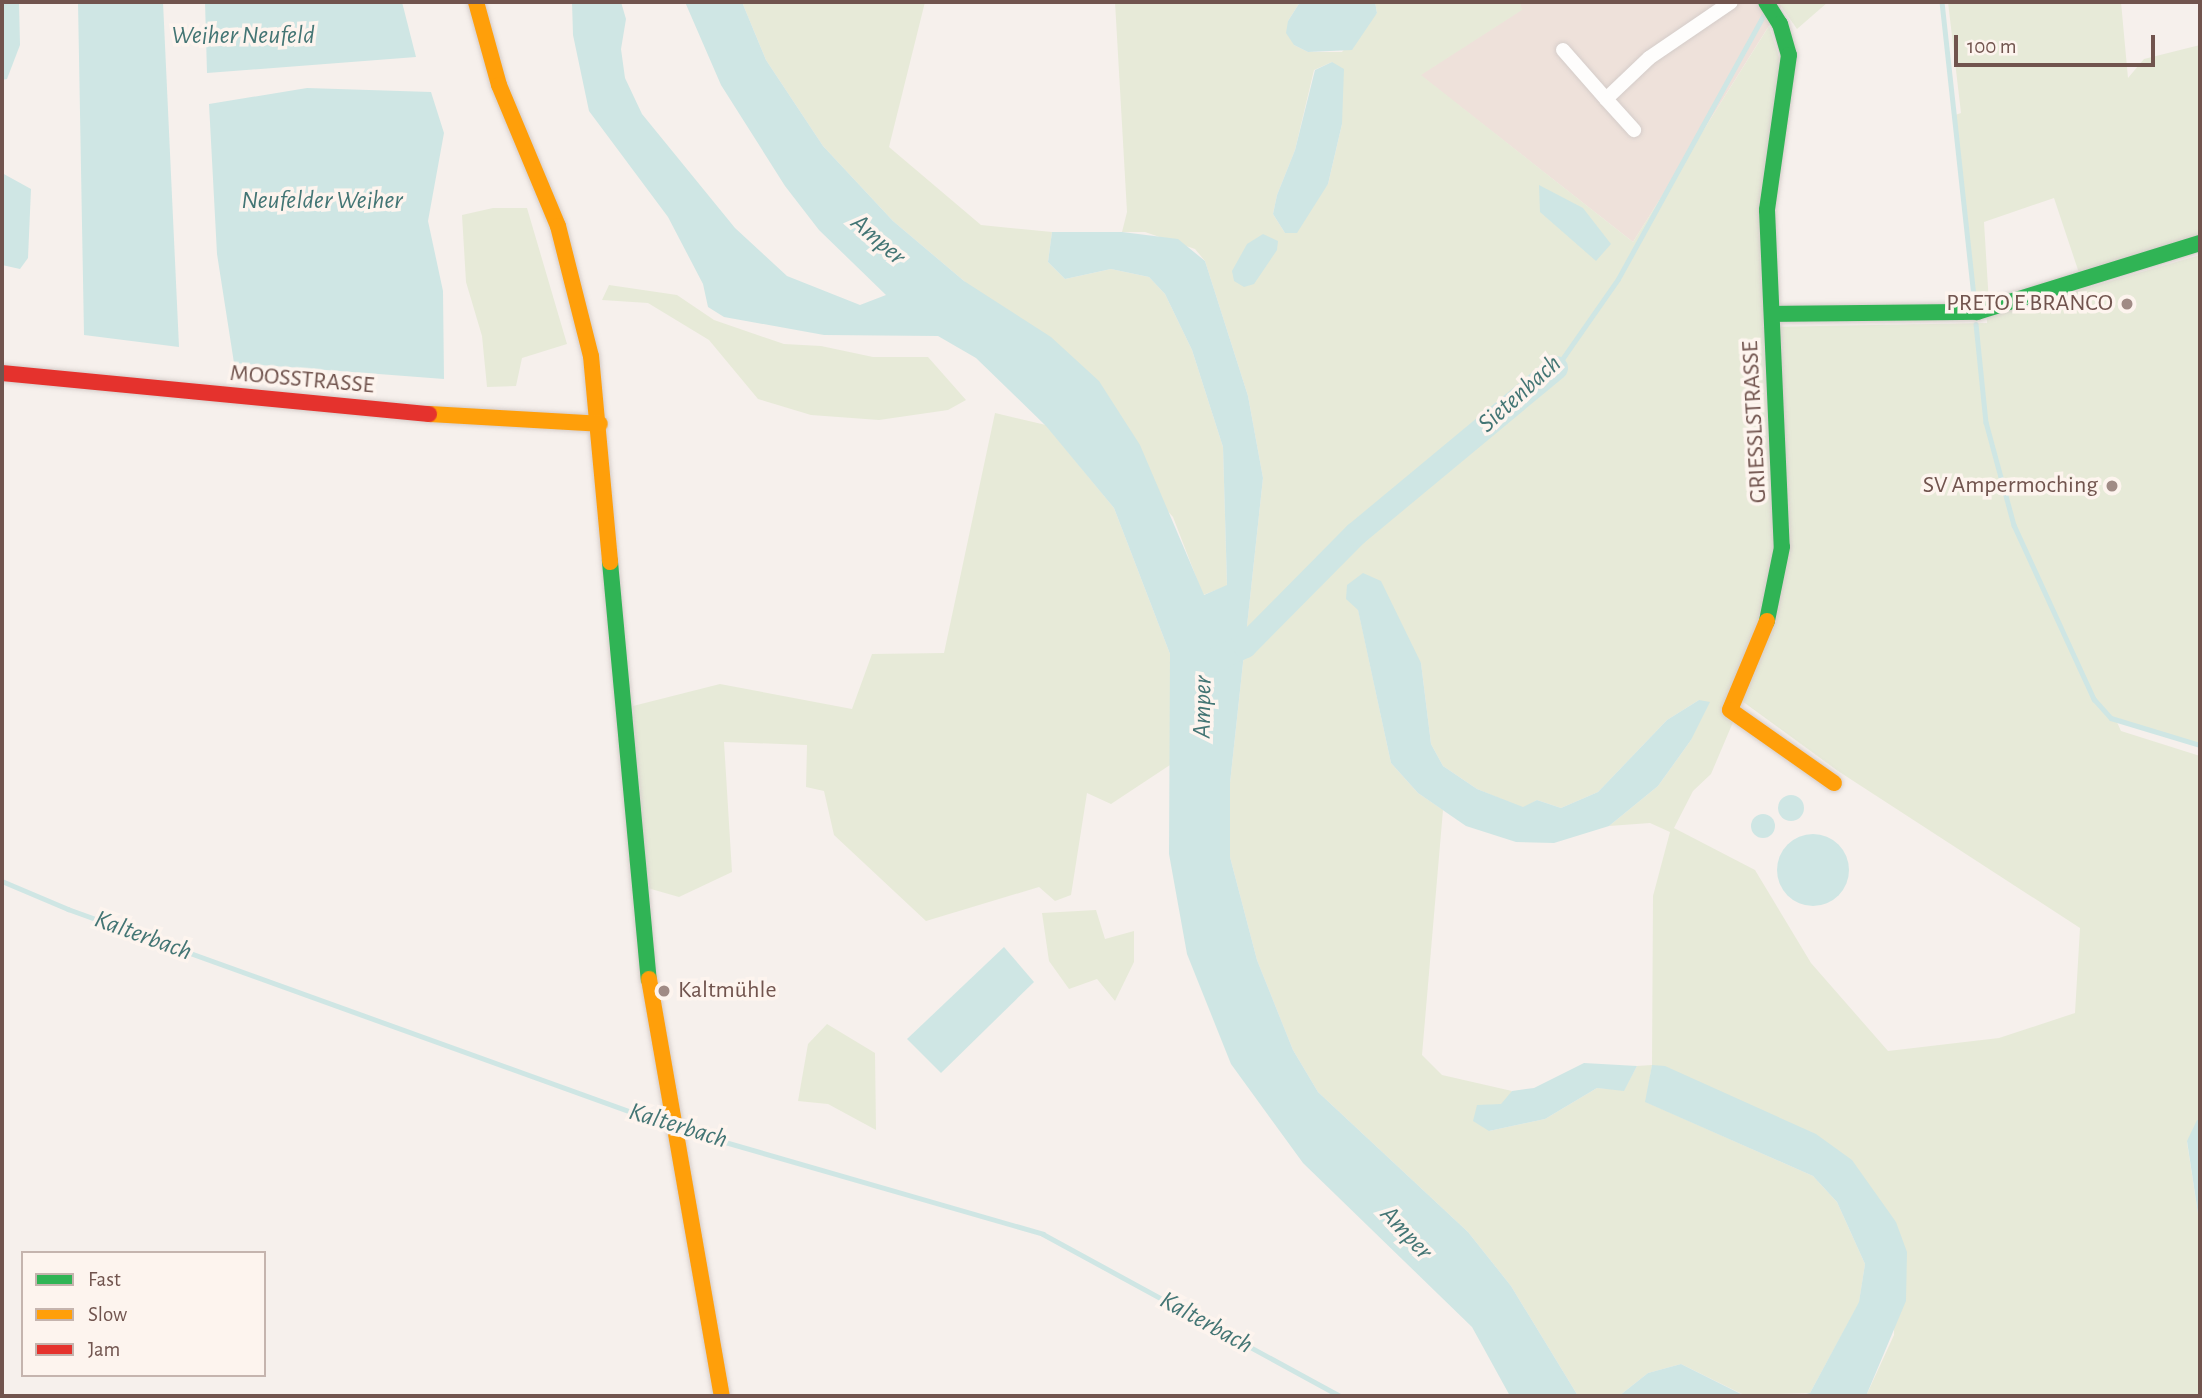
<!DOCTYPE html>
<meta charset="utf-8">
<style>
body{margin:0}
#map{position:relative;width:2202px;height:1398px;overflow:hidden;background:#f6f0ec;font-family:"Alegreya Sans",sans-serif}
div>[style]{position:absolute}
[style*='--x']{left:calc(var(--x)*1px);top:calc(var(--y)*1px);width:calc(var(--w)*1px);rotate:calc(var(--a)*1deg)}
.residential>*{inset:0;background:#eee1da}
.green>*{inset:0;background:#e7ead8}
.water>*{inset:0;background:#cfe6e4}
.round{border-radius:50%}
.stream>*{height:4.5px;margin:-2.25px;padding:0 2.25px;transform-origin:2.25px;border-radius:2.25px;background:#cfe6e4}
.river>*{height:24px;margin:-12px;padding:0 12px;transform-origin:12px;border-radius:12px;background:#cfe6e4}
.roads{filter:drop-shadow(0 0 2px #d4ccc9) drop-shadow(0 0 2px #d4ccc9)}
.street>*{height:14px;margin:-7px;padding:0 7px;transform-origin:7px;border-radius:7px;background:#fefdfc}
.fast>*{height:16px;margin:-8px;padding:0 8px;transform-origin:8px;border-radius:8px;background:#30b455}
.slow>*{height:16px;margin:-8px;padding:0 8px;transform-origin:8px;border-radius:8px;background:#ff9f0a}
.jam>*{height:16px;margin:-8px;padding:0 8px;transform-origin:8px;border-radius:8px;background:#e5322d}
.dots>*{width:19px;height:19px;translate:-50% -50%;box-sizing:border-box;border:4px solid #fdf4ee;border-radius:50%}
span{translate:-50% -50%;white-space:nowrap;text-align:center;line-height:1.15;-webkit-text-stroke:7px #fdf4ee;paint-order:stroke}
.poi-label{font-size:24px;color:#71544e}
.right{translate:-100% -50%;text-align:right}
.left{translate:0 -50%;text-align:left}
.street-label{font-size:24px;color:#71544e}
.water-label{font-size:26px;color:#437574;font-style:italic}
.frame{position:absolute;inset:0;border:4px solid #71544e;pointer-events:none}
.legend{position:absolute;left:21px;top:1251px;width:245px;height:126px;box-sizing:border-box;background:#fdf4ee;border:2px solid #c5b4ae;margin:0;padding:9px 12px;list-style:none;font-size:21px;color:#71544e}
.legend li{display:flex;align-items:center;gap:14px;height:35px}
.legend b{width:35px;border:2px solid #c5b4ae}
.scale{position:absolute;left:1954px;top:35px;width:201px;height:32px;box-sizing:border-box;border:4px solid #71544e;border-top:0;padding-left:9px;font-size:21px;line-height:24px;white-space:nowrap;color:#71544e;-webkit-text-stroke:5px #fdf4ee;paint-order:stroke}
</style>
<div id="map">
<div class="residential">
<div style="clip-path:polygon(1520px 2px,1784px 2px,1633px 242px,1420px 75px,1521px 10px)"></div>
</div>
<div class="green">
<div style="clip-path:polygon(742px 2px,925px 2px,889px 147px,981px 225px,1052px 232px,1048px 262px,1065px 279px,1111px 269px,1149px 277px,1165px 294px,1192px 350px,1223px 447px,1227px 586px,1203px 595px,1173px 517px,964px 281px,893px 221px,823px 146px,766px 60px)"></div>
<div style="clip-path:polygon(evenodd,1115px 2px,1300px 2px,1288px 21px,1294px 45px,1308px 52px,1342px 52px,1377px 13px,1375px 2px,1520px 2px,1522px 10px,1421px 75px,1633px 242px,1769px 26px,1781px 64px,1763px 327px,1987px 323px,1987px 317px,2200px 255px,2200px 745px,2116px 720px,2121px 731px,2200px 756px,2200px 1120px,2187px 1142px,2200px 1227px,2200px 1396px,1866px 1396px,1894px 1335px,1896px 1222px,1652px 1065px,1646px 1102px,1813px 1176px,1837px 1202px,1865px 1264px,1859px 1303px,1810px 1393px,1744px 1395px,1681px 1364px,1648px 1373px,1619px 1396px,1578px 1396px,1511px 1286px,1468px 1232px,1318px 1092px,1293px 1050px,1257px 960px,1230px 857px,1230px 783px,1263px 478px,1248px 396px,1205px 261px,1195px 249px,1145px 232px,1122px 232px,1127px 212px,1115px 2px,1332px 62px,1342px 124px,1328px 184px,1285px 233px,1273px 214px,1277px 195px,1295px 150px,1314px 70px,1332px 62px,1115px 2px,1358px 609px,1421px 663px,1431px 744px,1443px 766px,1477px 789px,1523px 808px,1537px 800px,1561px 808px,1598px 792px,1667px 720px,1699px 700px,1691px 740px,1658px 786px,1609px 826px,1650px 823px,1670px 832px,1653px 896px,1652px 1065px,1637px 1066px,1624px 1090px,1597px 1088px,1545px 1119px,1489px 1131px,1512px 1091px,1442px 1075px,1422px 1055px,1443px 810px,1418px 793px,1391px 763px,1358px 609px,1115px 2px,1742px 701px,1838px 771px,2080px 928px,2075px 1013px,1999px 1038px,1888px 1051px,1811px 963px,1755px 870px,1674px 828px,1693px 791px,1711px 774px,1742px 701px)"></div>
<div style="clip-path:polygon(1778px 2px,1828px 2px,1797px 29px)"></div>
<div style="clip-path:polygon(1948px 2px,2121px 2px,2128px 78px,2144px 59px,2200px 45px,2200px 236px,2080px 276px,2054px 198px,1984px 222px,1989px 304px,1975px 304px,1955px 115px,1961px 113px)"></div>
<div style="clip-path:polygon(493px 208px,527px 208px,567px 344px,522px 358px,516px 386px,487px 387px,482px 336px,466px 282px,462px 215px)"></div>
<div style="clip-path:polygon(609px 285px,677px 295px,714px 320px,784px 344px,821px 346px,873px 357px,928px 357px,966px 400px,948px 410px,879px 420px,811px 415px,758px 399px,709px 340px,648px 303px,602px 300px)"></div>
<div style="clip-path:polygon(995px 413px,1046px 425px,1114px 508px,1170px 654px,1170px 765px,1111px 804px,1087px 793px,1071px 895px,1055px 901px,1039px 887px,926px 921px,834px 835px,824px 791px,806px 787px,807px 745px,724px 742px,732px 872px,679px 897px,644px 887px,633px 706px,720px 684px,852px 709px,872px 654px,944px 653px)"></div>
<div style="clip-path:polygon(1096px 910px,1105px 939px,1134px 931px,1134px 962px,1115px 1001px,1097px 979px,1069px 989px,1049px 961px,1042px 913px)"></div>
<div style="clip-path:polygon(827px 1024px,875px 1053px,876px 1130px,828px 1104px,798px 1101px,808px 1044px)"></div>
</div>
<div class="water">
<div style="clip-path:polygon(2px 2px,19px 2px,20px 45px,7px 79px,2px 80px)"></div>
<div style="clip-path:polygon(78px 2px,163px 2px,179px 347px,84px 335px)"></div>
<div style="clip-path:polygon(205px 2px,402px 2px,416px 57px,207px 73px)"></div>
<div style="clip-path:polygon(572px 2px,621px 2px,626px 19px,621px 49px,625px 78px,642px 114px,735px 228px,787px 276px,860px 305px,886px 295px,819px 230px,785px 186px,721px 85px,685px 2px,742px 2px,766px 60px,823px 146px,893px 221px,964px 281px,1051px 337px,1099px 381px,1140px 445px,1204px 595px,1227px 585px,1223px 447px,1192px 350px,1165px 294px,1149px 277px,1111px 269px,1065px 279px,1048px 262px,1052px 232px,1122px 232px,1178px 239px,1205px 261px,1248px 396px,1263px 478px,1230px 783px,1230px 857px,1257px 960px,1293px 1050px,1318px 1092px,1468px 1232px,1511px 1286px,1578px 1396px,1510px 1396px,1472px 1327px,1303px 1163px,1231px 1064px,1187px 954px,1169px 854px,1170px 654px,1114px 508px,1046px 426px,976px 358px,938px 336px,824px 335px,724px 317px,708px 307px,703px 284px,668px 217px,589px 111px,573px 35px)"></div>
<div style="clip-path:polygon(1300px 2px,1375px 2px,1377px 13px,1352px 50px,1308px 52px,1294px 45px,1286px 33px,1288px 21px)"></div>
<div style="clip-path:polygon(1332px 62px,1344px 69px,1342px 124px,1328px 184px,1297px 233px,1285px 233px,1273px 214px,1277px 195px,1295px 150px,1315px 70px)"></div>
<div style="clip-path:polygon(307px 88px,431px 92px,444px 133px,428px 221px,443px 291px,444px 379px,234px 363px,217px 254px,209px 104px)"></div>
<div style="clip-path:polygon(2px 173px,31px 189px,28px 258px,20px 269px,2px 265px)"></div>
<div style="clip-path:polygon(1539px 185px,1583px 208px,1611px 244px,1596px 261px,1540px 212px)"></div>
<div style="clip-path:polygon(1263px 234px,1278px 241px,1277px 250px,1254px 284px,1244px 287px,1234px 281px,1232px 271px,1247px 244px)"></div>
<div style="clip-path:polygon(1363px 573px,1381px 581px,1421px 663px,1431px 744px,1443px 766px,1477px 789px,1523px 807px,1537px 800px,1561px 808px,1598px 792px,1667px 720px,1699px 700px,1710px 702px,1691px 740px,1658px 786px,1609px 826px,1554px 843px,1516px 842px,1466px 826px,1418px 793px,1391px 763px,1358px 610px,1346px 599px,1347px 585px)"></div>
<div class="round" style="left:1778px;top:795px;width:26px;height:26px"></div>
<div class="round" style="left:1751px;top:814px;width:24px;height:24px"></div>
<div class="round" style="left:1777px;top:834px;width:72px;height:72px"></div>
<div style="clip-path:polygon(1004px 947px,1034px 982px,941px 1073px,907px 1039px)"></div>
<div style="clip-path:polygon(1584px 1063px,1637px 1066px,1624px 1091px,1597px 1088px,1545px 1119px,1489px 1131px,1473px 1121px,1477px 1105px,1501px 1104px,1512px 1091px,1534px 1088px)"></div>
<div style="clip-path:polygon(1652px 1065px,1665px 1066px,1816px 1134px,1852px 1160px,1896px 1222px,1907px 1252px,1906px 1301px,1866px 1396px,1798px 1396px,1810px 1393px,1859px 1302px,1865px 1264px,1837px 1202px,1813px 1176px,1645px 1102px)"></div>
<div style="clip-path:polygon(2197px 1120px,2200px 1120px,2200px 1227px,2187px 1141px)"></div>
<div style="clip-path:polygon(1681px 1364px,1743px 1395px,1749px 1396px,1619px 1396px,1648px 1373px)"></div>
</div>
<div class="stream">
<div style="--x:1942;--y:2;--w:304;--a:83.8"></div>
<div style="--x:1976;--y:324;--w:99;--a:84.2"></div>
<div style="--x:1986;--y:422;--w:107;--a:74.8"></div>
<div style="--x:2014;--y:525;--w:192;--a:65.3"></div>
<div style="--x:2094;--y:699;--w:25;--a:48"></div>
<div style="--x:2111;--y:718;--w:93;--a:16.9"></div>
<div style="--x:1556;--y:368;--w:108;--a:-55.1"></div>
<div style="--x:1618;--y:279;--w:306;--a:-61.1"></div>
<div style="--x:2;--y:881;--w:72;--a:23"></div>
<div style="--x:68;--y:909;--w:635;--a:19.81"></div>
<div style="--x:680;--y:1129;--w:378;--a:16.1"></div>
<div style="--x:1043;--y:1234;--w:338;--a:28.6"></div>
</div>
<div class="river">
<div style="--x:1215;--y:660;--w:33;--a:-25"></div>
<div style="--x:1245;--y:646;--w:158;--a:-45.3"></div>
<div style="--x:1356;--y:534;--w:260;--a:-39.7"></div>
</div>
<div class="roads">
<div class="street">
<div style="--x:1563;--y:50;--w:65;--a:48.7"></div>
<div style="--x:1606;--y:99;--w:59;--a:-43.6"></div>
<div style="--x:1649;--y:58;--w:99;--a:-34.3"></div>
<div style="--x:1606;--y:99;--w:42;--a:47.9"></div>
</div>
<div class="fast">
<div style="--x:1766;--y:2;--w:26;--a:58"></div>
<div style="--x:1780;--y:24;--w:32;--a:74"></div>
<div style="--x:1789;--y:55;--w:157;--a:98.1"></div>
<div style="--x:1767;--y:210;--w:337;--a:87.5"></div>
<div style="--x:1782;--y:547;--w:76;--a:101.5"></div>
<div style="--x:1772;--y:314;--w:205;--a:-0.6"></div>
<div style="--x:1977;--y:312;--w:233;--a:-17.2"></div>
<div style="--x:610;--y:562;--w:419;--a:84.7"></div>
</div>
<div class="slow">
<div style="--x:476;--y:2;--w:86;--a:74.5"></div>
<div style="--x:499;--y:85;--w:153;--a:67.3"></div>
<div style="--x:558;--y:226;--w:134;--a:75.8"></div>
<div style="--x:591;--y:356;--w:207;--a:84.7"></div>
<div style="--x:429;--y:414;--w:171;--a:3.3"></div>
<div style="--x:1767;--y:621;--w:96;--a:112.6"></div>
<div style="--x:1730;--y:710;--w:127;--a:35.1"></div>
<div style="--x:649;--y:979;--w:423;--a:80.1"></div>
</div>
<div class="jam">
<div style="--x:2;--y:373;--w:429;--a:5.5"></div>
</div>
</div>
<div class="dots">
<div style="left:2127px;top:304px;background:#a08b85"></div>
<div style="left:2112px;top:486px;background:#a08b85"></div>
<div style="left:664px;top:991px;background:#a08b85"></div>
</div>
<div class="poi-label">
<span class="right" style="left:2113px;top:304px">PRETO E BRANCO</span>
<span class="right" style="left:2098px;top:486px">SV Ampermoching</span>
<span class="left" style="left:678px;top:991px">Kaltmühle</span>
</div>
<div class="street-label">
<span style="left:302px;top:380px;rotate:5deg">MOOSSTRASSE</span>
<span style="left:1755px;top:422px;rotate:-93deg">GRIESSLSTRASSE</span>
</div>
<div class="water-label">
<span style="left:243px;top:36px">Weiher Neufeld</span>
<span style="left:322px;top:201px">Neufelder Weiher</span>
<span style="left:878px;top:240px;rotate:41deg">Amper</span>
<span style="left:1520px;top:394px;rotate:-42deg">Sietenbach</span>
<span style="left:1203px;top:707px;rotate:-89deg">Amper</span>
<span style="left:143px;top:936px;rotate:20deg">Kalterbach</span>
<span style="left:678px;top:1126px;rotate:17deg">Kalterbach</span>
<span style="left:1406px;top:1233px;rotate:47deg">Amper</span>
<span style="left:1206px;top:1323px;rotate:29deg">Kalterbach</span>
</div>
<div class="frame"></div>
<ul class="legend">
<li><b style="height:9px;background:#30b455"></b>Fast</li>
<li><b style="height:9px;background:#ff9f0a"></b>Slow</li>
<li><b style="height:9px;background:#e5322d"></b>Jam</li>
</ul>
<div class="scale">100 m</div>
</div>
